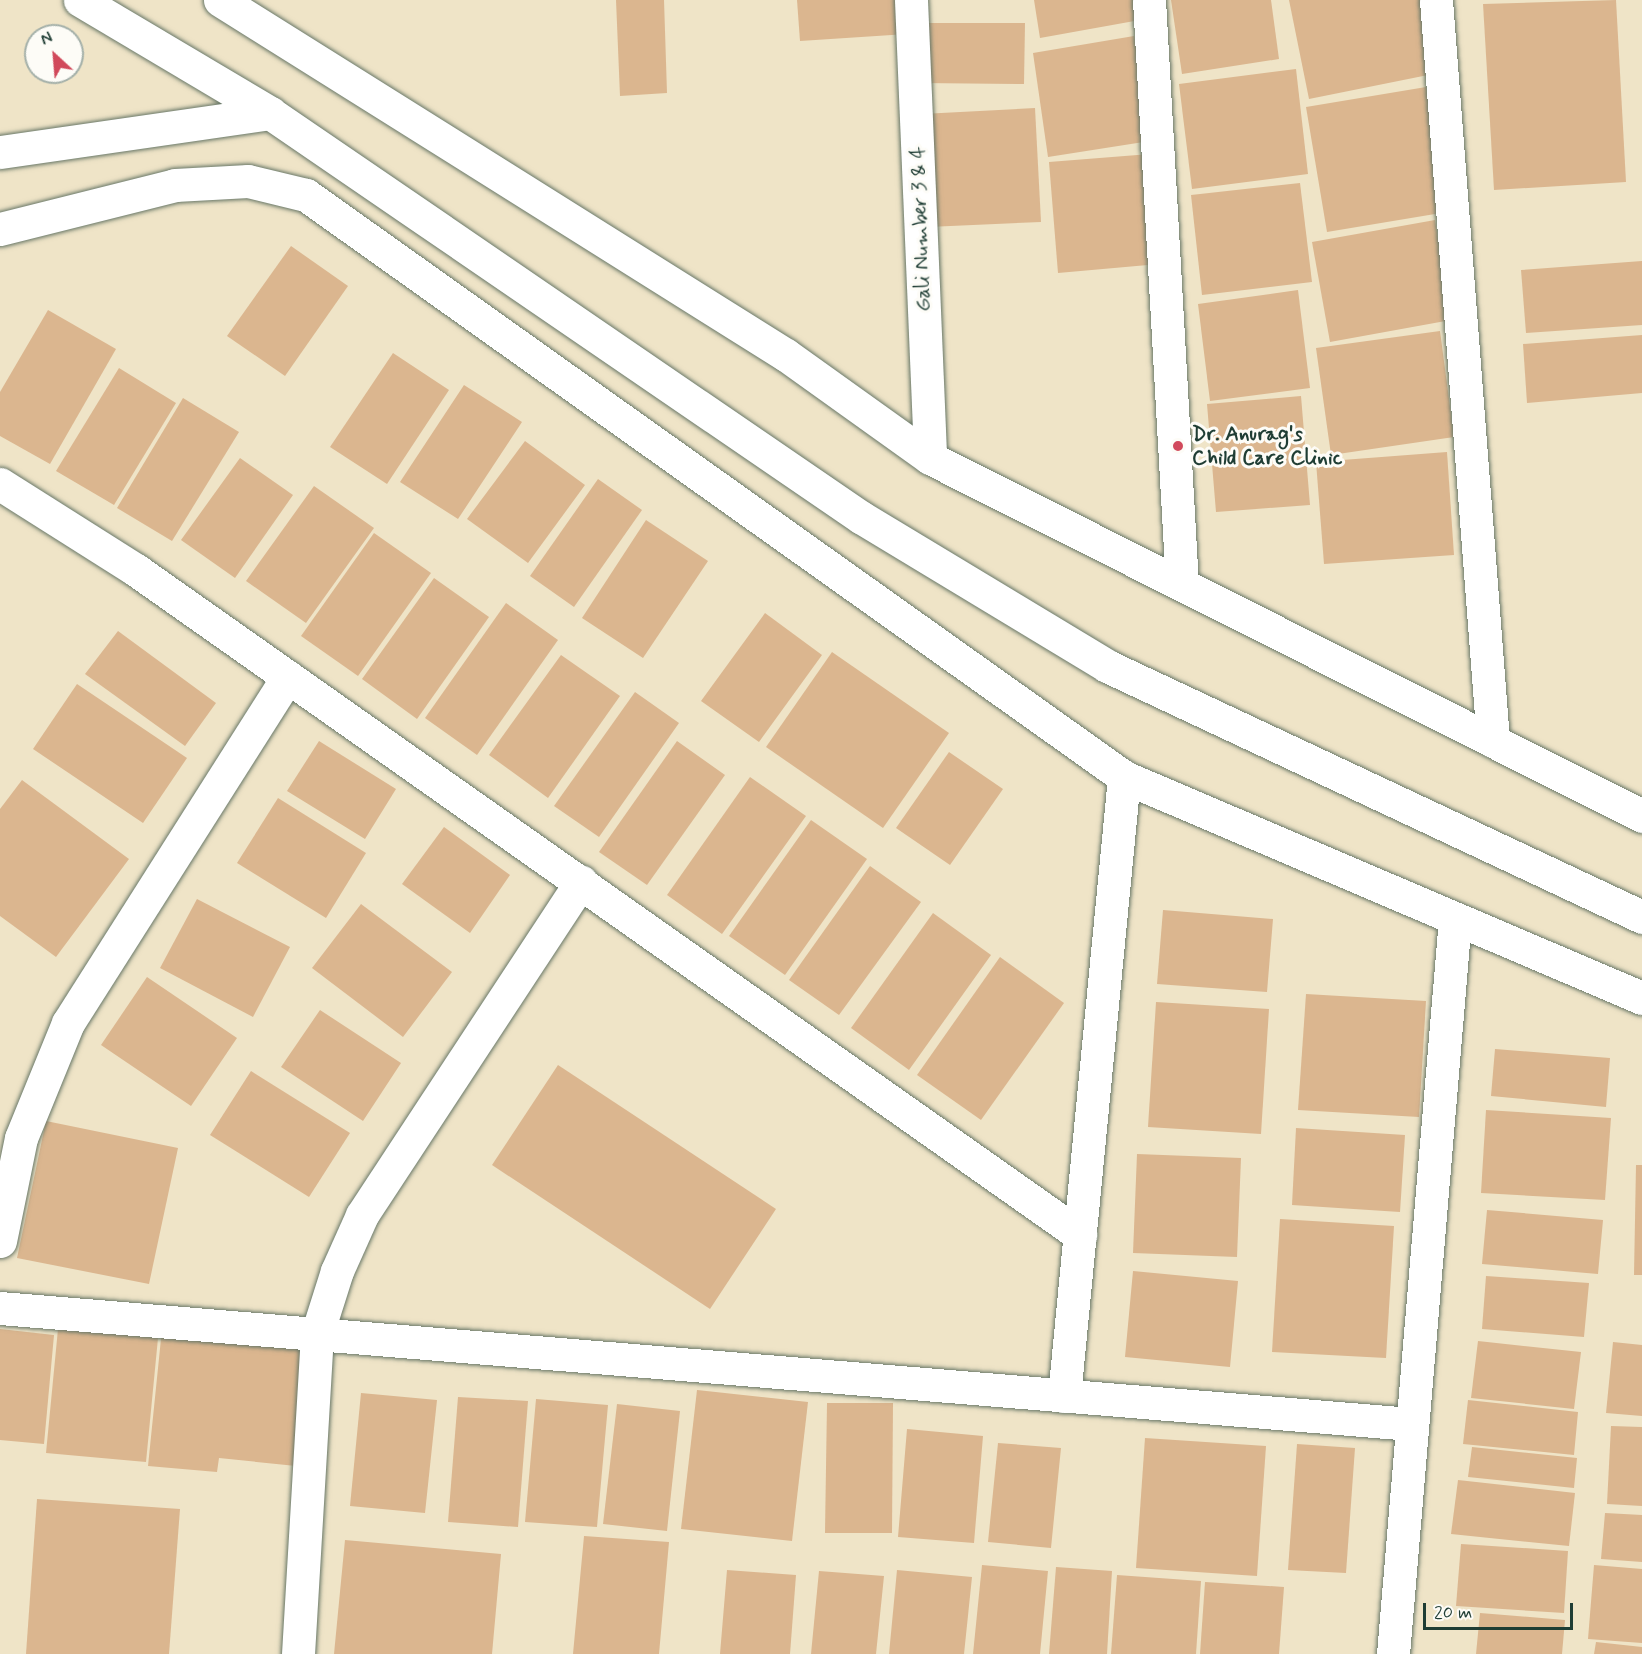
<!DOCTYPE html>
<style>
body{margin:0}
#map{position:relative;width:1642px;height:1654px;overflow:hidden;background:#efe4c7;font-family:Mynerve,sans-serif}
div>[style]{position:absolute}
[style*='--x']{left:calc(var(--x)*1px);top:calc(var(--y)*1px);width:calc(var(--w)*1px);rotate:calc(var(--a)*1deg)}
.building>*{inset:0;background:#dbb68f}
.roads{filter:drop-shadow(0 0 2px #687767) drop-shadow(0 0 2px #687767)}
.minor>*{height:33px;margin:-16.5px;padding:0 16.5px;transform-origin:16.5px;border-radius:16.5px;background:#fff}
.secondary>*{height:33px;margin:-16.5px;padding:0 16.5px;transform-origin:16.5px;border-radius:16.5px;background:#fff}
.dots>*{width:16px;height:16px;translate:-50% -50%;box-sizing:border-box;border:3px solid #fdfcf7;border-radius:50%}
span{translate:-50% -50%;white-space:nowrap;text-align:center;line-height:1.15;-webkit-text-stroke:6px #fdfcf7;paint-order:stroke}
.street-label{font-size:21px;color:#1f3d34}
.poi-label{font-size:21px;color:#1f3d34;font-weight:700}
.left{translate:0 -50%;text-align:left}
.north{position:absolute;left:24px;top:24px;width:60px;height:60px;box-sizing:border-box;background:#fdfcf7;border:2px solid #a4b0a9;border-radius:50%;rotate:334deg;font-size:16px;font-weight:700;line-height:24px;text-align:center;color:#1f3d34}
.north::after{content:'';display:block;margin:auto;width:21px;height:27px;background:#d1495b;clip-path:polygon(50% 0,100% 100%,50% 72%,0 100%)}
.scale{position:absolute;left:1423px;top:1603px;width:150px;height:27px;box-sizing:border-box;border:3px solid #1f3d34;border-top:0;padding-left:8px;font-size:18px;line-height:21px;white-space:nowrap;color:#1f3d34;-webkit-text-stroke:4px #fdfcf7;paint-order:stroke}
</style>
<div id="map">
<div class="building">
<div style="clip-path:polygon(616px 0,664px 0,667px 93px,620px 96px)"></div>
<div style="clip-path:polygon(797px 0,904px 0,907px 34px,800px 41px)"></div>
<div style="clip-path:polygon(1034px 0,1137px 0,1140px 20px,1040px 38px)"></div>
<div style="clip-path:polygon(1171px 0,1271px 0,1279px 59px,1182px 74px)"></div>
<div style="clip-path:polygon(1289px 0,1423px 0,1438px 73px,1309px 99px)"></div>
<div style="clip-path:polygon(1616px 0,1626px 182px,1494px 190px,1483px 4px)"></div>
<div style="clip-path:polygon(920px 23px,1025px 23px,1024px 84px,919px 83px)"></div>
<div style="clip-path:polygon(1134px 36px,1150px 141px,1048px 157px,1033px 53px)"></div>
<div style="clip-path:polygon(1296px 69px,1308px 174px,1192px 189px,1179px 84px)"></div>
<div style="clip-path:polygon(1426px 87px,1447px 212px,1327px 232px,1306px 107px)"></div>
<div style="clip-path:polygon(1035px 108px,1041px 222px,928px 227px,922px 114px)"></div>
<div style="clip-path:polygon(1150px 154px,1159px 264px,1058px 273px,1049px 162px)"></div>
<div style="clip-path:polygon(1300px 183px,1312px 282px,1202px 295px,1191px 195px)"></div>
<div style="clip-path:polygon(1435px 220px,1451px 320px,1330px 342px,1312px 242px)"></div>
<div style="clip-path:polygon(291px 246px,348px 286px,285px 376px,227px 336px)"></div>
<div style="clip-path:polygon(1642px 261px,1642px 325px,1526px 333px,1521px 270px)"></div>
<div style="clip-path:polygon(1298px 290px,1310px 388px,1210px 401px,1198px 304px)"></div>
<div style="clip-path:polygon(48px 310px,116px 349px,50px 464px,0 436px,0 392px)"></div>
<div style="clip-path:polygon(1440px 331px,1454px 437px,1331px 455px,1316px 348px)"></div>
<div style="clip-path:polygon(1642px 335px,1642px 393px,1527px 403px,1523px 344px)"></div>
<div style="clip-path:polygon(393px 353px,449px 390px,387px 484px,330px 447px)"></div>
<div style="clip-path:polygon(119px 368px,176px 403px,114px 505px,56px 471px)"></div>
<div style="clip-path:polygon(464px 385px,522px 422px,458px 519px,400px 482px)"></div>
<div style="clip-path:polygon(1301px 396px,1310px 505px,1216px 512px,1207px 404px)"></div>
<div style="clip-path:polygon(183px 398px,239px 432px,172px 541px,117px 508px)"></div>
<div style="clip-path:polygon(525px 441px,585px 485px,528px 563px,467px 519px)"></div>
<div style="clip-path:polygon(1447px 452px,1454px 555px,1324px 564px,1316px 462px)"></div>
<div style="clip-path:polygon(240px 458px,293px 495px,235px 578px,181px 540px)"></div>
<div style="clip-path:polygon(598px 479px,642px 510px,574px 607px,530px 576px)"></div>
<div style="clip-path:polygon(314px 486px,374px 528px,306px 623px,246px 581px)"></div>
<div style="clip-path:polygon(646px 520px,708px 561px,643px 658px,582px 618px)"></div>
<div style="clip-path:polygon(374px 533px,431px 573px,358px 676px,301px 636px)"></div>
<div style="clip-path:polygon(434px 578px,489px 617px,417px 719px,362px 679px)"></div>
<div style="clip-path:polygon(506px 603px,558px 640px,477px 755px,425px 718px)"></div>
<div style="clip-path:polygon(765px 613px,822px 655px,759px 742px,701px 701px)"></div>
<div style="clip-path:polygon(118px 631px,216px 703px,185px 746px,85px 674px)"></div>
<div style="clip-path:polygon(832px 652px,949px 733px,883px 828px,766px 747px)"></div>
<div style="clip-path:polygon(561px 655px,620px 696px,548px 798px,489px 755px)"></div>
<div style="clip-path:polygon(77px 684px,187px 758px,143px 823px,33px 749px)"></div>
<div style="clip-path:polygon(635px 692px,679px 723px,599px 837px,554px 806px)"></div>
<div style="clip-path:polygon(319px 741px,396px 789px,365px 839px,287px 791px)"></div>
<div style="clip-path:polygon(677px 741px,725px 775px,647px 885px,599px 852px)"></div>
<div style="clip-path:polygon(949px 752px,1003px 789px,950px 865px,896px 828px)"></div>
<div style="clip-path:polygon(750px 777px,806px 816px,722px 934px,667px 895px)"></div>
<div style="clip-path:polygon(22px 780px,129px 859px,56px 957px,0 916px,0 809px)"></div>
<div style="clip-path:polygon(278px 798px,366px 853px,326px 918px,237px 863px)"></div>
<div style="clip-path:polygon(811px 820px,867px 859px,785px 975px,729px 936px)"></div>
<div style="clip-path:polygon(444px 827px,510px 875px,470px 933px,402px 884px)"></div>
<div style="clip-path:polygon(870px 866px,921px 902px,839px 1015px,789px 980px)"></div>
<div style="clip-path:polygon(197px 899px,290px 947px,253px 1017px,160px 968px)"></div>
<div style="clip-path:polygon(361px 904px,452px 972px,403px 1037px,312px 968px)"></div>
<div style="clip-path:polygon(1163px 910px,1273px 919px,1267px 992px,1157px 984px)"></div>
<div style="clip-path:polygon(933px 913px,991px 955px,909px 1070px,851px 1028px)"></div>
<div style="clip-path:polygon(1000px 957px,1064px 1003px,981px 1120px,917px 1075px)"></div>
<div style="clip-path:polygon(147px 977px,237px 1038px,191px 1106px,101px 1045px)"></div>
<div style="clip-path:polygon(1306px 994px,1426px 1001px,1419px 1117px,1298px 1110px)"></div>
<div style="clip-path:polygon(1156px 1002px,1269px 1009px,1261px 1134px,1148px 1127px)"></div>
<div style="clip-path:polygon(320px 1010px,401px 1063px,363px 1121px,281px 1067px)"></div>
<div style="clip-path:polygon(1495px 1049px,1610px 1058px,1606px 1107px,1491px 1096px)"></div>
<div style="clip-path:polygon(558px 1065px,776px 1209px,710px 1309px,492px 1165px)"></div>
<div style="clip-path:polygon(251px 1071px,350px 1133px,309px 1197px,210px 1135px)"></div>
<div style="clip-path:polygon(1486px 1110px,1611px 1118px,1605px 1200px,1481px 1193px)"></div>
<div style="clip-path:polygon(46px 1121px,178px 1148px,149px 1284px,17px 1258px)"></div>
<div style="clip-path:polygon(1296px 1128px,1405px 1135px,1400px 1212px,1292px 1205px)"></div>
<div style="clip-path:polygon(1137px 1154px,1241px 1158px,1237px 1257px,1133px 1253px)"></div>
<div style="clip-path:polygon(1636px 1165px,1642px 1165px,1642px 1275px,1634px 1275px)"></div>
<div style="clip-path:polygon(1487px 1210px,1603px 1220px,1598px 1274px,1482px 1264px)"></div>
<div style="clip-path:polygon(1280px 1219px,1394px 1226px,1386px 1358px,1272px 1352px)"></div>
<div style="clip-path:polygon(1133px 1271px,1238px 1281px,1230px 1367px,1125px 1357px)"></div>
<div style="clip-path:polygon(1486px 1276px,1589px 1283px,1584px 1337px,1482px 1329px)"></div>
<div style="clip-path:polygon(0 1329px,54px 1335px,44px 1444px,0 1440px)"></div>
<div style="clip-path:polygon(58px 1329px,158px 1338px,146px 1462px,46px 1453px)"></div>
<div style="clip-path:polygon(162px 1329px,308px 1343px,296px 1466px,219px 1458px,217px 1472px,148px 1466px)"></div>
<div style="clip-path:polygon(1478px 1341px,1581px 1352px,1574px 1409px,1471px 1398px)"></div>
<div style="clip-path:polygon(1613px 1342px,1642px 1345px,1642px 1416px,1606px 1413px)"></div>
<div style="clip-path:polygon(697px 1390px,808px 1402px,792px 1541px,681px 1529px)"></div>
<div style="clip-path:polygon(361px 1393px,437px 1400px,425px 1513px,350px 1506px)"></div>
<div style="clip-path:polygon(458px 1397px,528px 1401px,518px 1527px,448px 1522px)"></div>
<div style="clip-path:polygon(536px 1399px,608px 1405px,597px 1527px,525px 1522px)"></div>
<div style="clip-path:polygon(1468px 1400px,1578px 1412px,1574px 1455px,1463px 1444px)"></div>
<div style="clip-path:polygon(827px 1403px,893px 1403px,892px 1533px,825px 1533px)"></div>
<div style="clip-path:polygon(617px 1404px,680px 1411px,667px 1531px,603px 1524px)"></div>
<div style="clip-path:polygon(1611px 1426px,1642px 1427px,1642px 1506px,1607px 1504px)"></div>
<div style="clip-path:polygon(907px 1429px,983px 1436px,974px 1543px,898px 1537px)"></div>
<div style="clip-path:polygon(1145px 1438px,1266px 1446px,1257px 1576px,1136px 1568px)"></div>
<div style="clip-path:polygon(998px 1443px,1061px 1448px,1051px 1548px,988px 1542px)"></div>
<div style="clip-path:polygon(1297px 1444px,1355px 1448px,1346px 1573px,1288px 1570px)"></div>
<div style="clip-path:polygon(1472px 1447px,1577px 1458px,1574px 1488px,1468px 1477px)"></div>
<div style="clip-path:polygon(1458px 1480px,1575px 1493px,1569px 1546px,1451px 1534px)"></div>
<div style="clip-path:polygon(37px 1499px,180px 1509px,169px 1654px,26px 1654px)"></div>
<div style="clip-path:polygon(1605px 1513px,1642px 1515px,1642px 1562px,1601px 1559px)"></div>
<div style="clip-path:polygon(584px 1536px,669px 1542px,659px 1654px,573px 1654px)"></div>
<div style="clip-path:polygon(345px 1540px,501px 1554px,492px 1654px,334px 1654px)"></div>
<div style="clip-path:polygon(1461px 1544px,1568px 1551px,1564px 1613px,1456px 1606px)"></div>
<div style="clip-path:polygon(982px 1565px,1048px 1571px,1040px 1654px,973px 1654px)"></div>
<div style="clip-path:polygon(1594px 1565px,1642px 1569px,1642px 1643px,1588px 1639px)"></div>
<div style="clip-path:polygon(1056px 1567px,1112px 1571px,1107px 1654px,1049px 1654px)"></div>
<div style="clip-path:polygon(727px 1570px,796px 1575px,790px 1654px,720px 1654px)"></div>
<div style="clip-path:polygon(897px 1570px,972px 1577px,964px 1654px,889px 1654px)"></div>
<div style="clip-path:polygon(819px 1571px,884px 1576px,876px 1654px,811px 1654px)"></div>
<div style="clip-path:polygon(1117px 1575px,1201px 1581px,1196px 1654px,1111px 1654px)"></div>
<div style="clip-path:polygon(1205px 1582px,1284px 1587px,1279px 1654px,1200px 1654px)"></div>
<div style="clip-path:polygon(1480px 1613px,1565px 1620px,1562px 1654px,1476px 1654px)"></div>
<div style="clip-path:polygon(1596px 1642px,1642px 1647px,1642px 1654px,1594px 1654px)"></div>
</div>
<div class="roads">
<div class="minor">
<div style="--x:911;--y:0;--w:458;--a:87.6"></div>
<div style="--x:1149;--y:0;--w:585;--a:86.77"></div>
<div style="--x:1436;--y:0;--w:743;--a:85.6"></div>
<div style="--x:0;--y:229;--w:180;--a:-14.1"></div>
<div style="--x:175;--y:185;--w:73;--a:-3.1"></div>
<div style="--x:248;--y:181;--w:60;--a:13.6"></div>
<div style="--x:306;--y:195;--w:1004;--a:35.43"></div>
<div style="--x:1124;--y:777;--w:563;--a:23.11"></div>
<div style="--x:0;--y:484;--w:161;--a:32.3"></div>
<div style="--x:136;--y:570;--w:1155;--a:35.16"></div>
<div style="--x:0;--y:1241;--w:105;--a:-78.5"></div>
<div style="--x:21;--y:1138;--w:124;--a:-67.8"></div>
<div style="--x:68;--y:1023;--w:410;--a:-57.6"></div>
<div style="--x:0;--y:1308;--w:1417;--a:4.7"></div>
<div style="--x:1064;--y:1396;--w:622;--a:-84.46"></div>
<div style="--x:298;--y:1654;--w:321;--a:-86.6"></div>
<div style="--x:317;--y:1334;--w:66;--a:-72.4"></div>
<div style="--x:337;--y:1271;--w:61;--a:-65.9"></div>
<div style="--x:362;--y:1215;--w:399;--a:-56.7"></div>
<div style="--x:1393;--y:1654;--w:738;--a:-85.18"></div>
</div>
<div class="secondary">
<div style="--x:80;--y:0;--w:221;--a:30.7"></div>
<div style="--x:270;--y:113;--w:717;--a:34.38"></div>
<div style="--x:862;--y:518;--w:286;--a:31.1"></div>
<div style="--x:1107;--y:666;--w:591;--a:25.13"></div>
<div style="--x:220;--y:0;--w:668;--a:32.1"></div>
<div style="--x:786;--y:355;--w:177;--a:35.6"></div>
<div style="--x:930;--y:458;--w:797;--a:26.69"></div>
<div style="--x:0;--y:152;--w:273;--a:-8.2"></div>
</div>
</div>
<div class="dots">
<div style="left:1178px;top:446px;background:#d1495b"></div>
</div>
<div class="street-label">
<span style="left:921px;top:229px;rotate:-92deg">Gali Number 3 &amp; 4</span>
</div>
<div class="poi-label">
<span class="left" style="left:1192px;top:446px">Dr. Anurag's<br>Child Care Clinic</span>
</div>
<div class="north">N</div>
<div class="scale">20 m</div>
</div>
